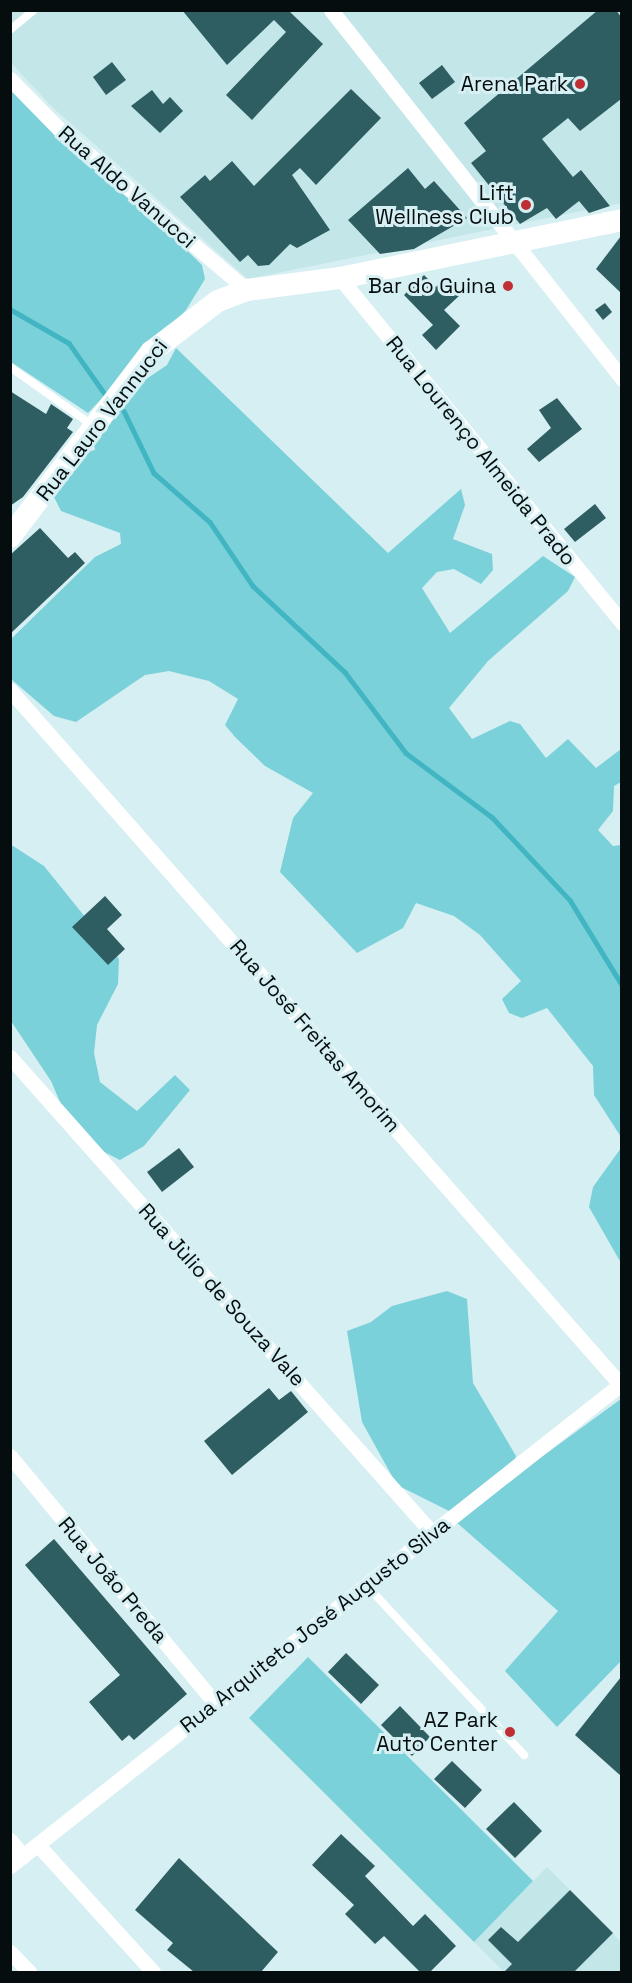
<!DOCTYPE html>
<meta charset="utf-8">
<style>
body{margin:0}
#map{position:relative;width:632px;height:1983px;overflow:hidden;background:#d6eff2;font-family:"Space Grotesk",sans-serif}
div>[style]{position:absolute}
[style*='--x']{left:calc(var(--x)*1px);top:calc(var(--y)*1px);width:calc(var(--w)*1px);rotate:calc(var(--a)*1deg)}
.built>*{inset:0;background:#c3e6e9}
.green>*{inset:0;background:#7bd1d9}
.stream>*{height:4.5px;margin:-2.25px;padding:0 2.25px;transform-origin:2.25px;border-radius:2.25px;background:#41b6c2}
.building>*{inset:0;background:#2f5e62}
.lane>*{height:8px;margin:-4px;padding:0 4px;transform-origin:4px;border-radius:4px;background:#fff}
.street>*{height:15px;margin:-7.5px;padding:0 7.5px;transform-origin:7.5px;border-radius:7.5px;background:#fff}
.secondary>*{height:22px;margin:-11px;padding:0 11px;transform-origin:11px;border-radius:11px;background:#fff}
.dots>*{width:16px;height:16px;translate:-50% -50%;box-sizing:border-box;border:3px solid #d6eff2;border-radius:50%}
span{translate:-50% -50%;white-space:nowrap;text-align:center;line-height:1.15;-webkit-text-stroke:6px #d6eff2;paint-order:stroke}
.poi-label{font-size:21px;color:#050d0e}
.right{translate:-100% -50%;text-align:right}
.street-label{font-size:21px;color:#050d0e}
.frame{position:absolute;inset:0;border:12px solid #050d0e;pointer-events:none}
</style>
<div id="map">
<div class="built">
<div style="clip-path:polygon(11px 11px,621px 11px,621px 203px,248px 279px,52px 107px,11px 63px)"></div>
<div style="clip-path:polygon(547px 1867px,621px 1942px,621px 1972px,504px 1972px,474px 1942px)"></div>
</div>
<div class="green">
<div style="clip-path:polygon(10px 79px,202px 265px,205px 279px,186px 310px,88px 413px,11px 362px)"></div>
<div style="clip-path:polygon(176px 348px,388px 553px,461px 489px,465px 505px,453px 539px,492px 554px,493px 570px,481px 584px,454px 569px,437px 572px,422px 588px,450px 633px,543px 556px,575px 577px,568px 591px,488px 661px,449px 708px,472px 739px,510px 721px,520px 724px,546px 758px,568px 739px,596px 768px,621px 749px,621px 782px,614px 786px,613px 811px,598px 830px,613px 846px,621px 845px,621px 1137px,594px 1095px,593px 1066px,547px 1008px,522px 1018px,509px 1013px,502px 999px,521px 981px,480px 935px,454px 916px,416px 903px,403px 928px,357px 953px,280px 872px,293px 818px,313px 793px,265px 766px,235px 737px,225px 725px,238px 699px,209px 681px,169px 671px,145px 675px,76px 722px,54px 716px,11px 679px,11px 639px,95px 557px,121px 544px,120px 533px,61px 511px,51px 491px,79px 454px,95px 450px,93px 439px,130px 390px,167px 365px)"></div>
<div style="clip-path:polygon(10px 844px,44px 866px,119px 959px,118px 984px,97px 1025px,94px 1053px,100px 1082px,137px 1111px,175px 1075px,190px 1090px,144px 1146px,120px 1160px,75px 1137px,51px 1081px,11px 1021px)"></div>
<div style="clip-path:polygon(621px 1148px,622px 1148px,621px 1263px,589px 1207px,593px 1187px)"></div>
<div style="clip-path:polygon(447px 1291px,467px 1299px,473px 1383px,516px 1456px,510px 1480px,621px 1399px,621px 1661px,557px 1727px,505px 1671px,558px 1611px,456px 1522px,461px 1517px,397px 1485px,362px 1422px,347px 1331px,371px 1322px,392px 1306px)"></div>
<div style="clip-path:polygon(308px 1657px,533px 1881px,474px 1942px,249px 1718px)"></div>
</div>
<div class="stream">
<div style="--x:10;--y:309;--w:68;--a:30"></div>
<div style="--x:69;--y:343;--w:62;--a:54.8"></div>
<div style="--x:124;--y:411;--w:69;--a:64.2"></div>
<div style="--x:154;--y:473;--w:74;--a:41.2"></div>
<div style="--x:210;--y:522;--w:77;--a:56.1"></div>
<div style="--x:253;--y:586;--w:126;--a:43.1"></div>
<div style="--x:345;--y:672;--w:101;--a:53"></div>
<div style="--x:406;--y:753;--w:107;--a:36.7"></div>
<div style="--x:492;--y:817;--w:114;--a:46.8"></div>
<div style="--x:570;--y:900;--w:100;--a:58.5"></div>
</div>
<div class="building">
<div style="clip-path:polygon(182px 10px,288px 10px,323px 44px,252px 120px,226px 95px,286px 32px,274px 20px,227px 65px)"></div>
<div style="clip-path:polygon(598px 10px,616px 10px,621px 17px,621px 99px,580px 131px,568px 118px,542px 139px,573px 177px,581px 170px,610px 206px,589px 213px,579px 201px,556px 219px,547px 208px,520px 224px,471px 163px,486px 151px,464px 123px)"></div>
<div style="clip-path:polygon(112px 62px,126px 80px,106px 95px,93px 77px)"></div>
<div style="clip-path:polygon(442px 65px,455px 82px,432px 99px,419px 83px)"></div>
<div style="clip-path:polygon(351px 89px,381px 118px,316px 185px,300px 168px,292px 175px,330px 230px,297px 248px,290px 244px,269px 265px,258px 266px,248px 255px,240px 262px,180px 197px,205px 175px,210px 181px,232px 161px,254px 186px)"></div>
<div style="clip-path:polygon(152px 90px,163px 104px,170px 97px,183px 111px,160px 133px,131px 106px)"></div>
<div style="clip-path:polygon(408px 168px,425px 189px,434px 181px,467px 218px,414px 249px,380px 254px,348px 220px)"></div>
<div style="clip-path:polygon(621px 236px,621px 293px,596px 269px)"></div>
<div style="clip-path:polygon(424px 275px,436px 287px,444px 279px,460px 295px,444px 310px,460px 326px,436px 350px,422px 335px,433px 325px,404px 295px)"></div>
<div style="clip-path:polygon(605px 303px,612px 312px,603px 320px,595px 310px)"></div>
<div style="clip-path:polygon(10px 391px,46px 414px,51px 404px,73px 419px,67px 428px,73px 432px,23px 497px,10px 506px)"></div>
<div style="clip-path:polygon(557px 398px,582px 429px,539px 462px,527px 449px,551px 428px,539px 410px)"></div>
<div style="clip-path:polygon(595px 504px,606px 518px,575px 542px,564px 529px)"></div>
<div style="clip-path:polygon(40px 528px,68px 558px,75px 552px,85px 563px,10px 634px,10px 555px)"></div>
<div style="clip-path:polygon(105px 896px,122px 915px,107px 929px,125px 949px,108px 965px,72px 927px)"></div>
<div style="clip-path:polygon(179px 1148px,194px 1167px,162px 1192px,147px 1172px)"></div>
<div style="clip-path:polygon(269px 1388px,279px 1400px,291px 1391px,308px 1412px,232px 1475px,204px 1441px)"></div>
<div style="clip-path:polygon(54px 1539px,187px 1694px,134px 1740px,129px 1735px,122px 1741px,89px 1702px,120px 1675px,25px 1565px)"></div>
<div style="clip-path:polygon(346px 1653px,379px 1685px,361px 1704px,328px 1672px)"></div>
<div style="clip-path:polygon(621px 1677px,621px 1776px,575px 1735px)"></div>
<div style="clip-path:polygon(400px 1706px,430px 1737px,412px 1756px,381px 1725px)"></div>
<div style="clip-path:polygon(452px 1761px,482px 1790px,465px 1808px,434px 1779px)"></div>
<div style="clip-path:polygon(514px 1802px,542px 1831px,515px 1858px,486px 1829px)"></div>
<div style="clip-path:polygon(341px 1834px,375px 1866px,365px 1876px,413px 1926px,425px 1914px,456px 1946px,430px 1972px,420px 1972px,384px 1936px,375px 1944px,345px 1914px,354px 1905px,312px 1865px)"></div>
<div style="clip-path:polygon(179px 1858px,278px 1952px,261px 1972px,194px 1972px,167px 1950px,173px 1943px,135px 1910px)"></div>
<div style="clip-path:polygon(570px 1890px,613px 1933px,574px 1972px,504px 1972px,512px 1964px,488px 1940px,501px 1927px,518px 1942px)"></div>
</div>
<div class="lane">
<div style="--x:10;--y:30;--w:31;--a:-40"></div>
<div style="--x:10;--y:367;--w:100;--a:35.3"></div>
<div style="--x:367;--y:1586;--w:231;--a:47.1"></div>
</div>
<div class="street">
<div style="--x:331;--y:10;--w:470;--a:51.7"></div>
<div style="--x:10;--y:79;--w:70;--a:45.6"></div>
<div style="--x:59;--y:129;--w:248;--a:40.6"></div>
<div style="--x:340;--y:278;--w:446;--a:50.7"></div>
<div style="--x:10;--y:690;--w:923;--a:48.69"></div>
<div style="--x:10;--y:1057;--w:638;--a:48.43"></div>
<div style="--x:10;--y:1456;--w:321;--a:50.3"></div>
<div style="--x:10;--y:1840;--w:21;--a:51"></div>
<div style="--x:38;--y:1845;--w:171;--a:47.8"></div>
<div style="--x:10;--y:1866;--w:780;--a:-38.28"></div>
<div style="--x:10;--y:1952;--w:28;--a:46"></div>
</div>
<div class="secondary">
<div style="--x:10;--y:537;--w:233;--a:-52.7"></div>
<div style="--x:151;--y:352;--w:84;--a:-37.3"></div>
<div style="--x:218;--y:301;--w:31;--a:-21"></div>
<div style="--x:247;--y:290;--w:94;--a:-7.4"></div>
<div style="--x:340;--y:278;--w:288;--a:-11.6"></div>
</div>
<div class="dots">
<div style="left:580px;top:84px;background:#be2e33"></div>
<div style="left:526px;top:205px;background:#be2e33"></div>
<div style="left:508px;top:286px;background:#be2e33"></div>
<div style="left:510px;top:1732px;background:#be2e33"></div>
</div>
<div class="poi-label">
<span class="right" style="left:568px;top:84px">Arena Park</span>
<span class="right" style="left:514px;top:205px">Lift<br>Wellness Club</span>
<span class="right" style="left:496px;top:286px">Bar do Guina</span>
<span class="right" style="left:498px;top:1732px">AZ Park<br>Auto Center</span>
</div>
<div class="street-label">
<span style="left:127px;top:187px;rotate:41deg">Rua Aldo Vanucci</span>
<span style="left:102px;top:420px;rotate:-52deg">Rua Lauro Vannucci</span>
<span style="left:481px;top:451px;rotate:51deg">Rua Lourenço Almeida Prado</span>
<span style="left:315px;top:1036px;rotate:49deg">Rua José Freitas Amorim</span>
<span style="left:222px;top:1295px;rotate:48deg">Rua Jùlio de Souza Vale</span>
<span style="left:113px;top:1580px;rotate:50deg">Rua João Preda</span>
<span style="left:315px;top:1625px;rotate:-38deg">Rua Arquiteto José Augusto Silva</span>
</div>
<div class="frame"></div>
</div>
